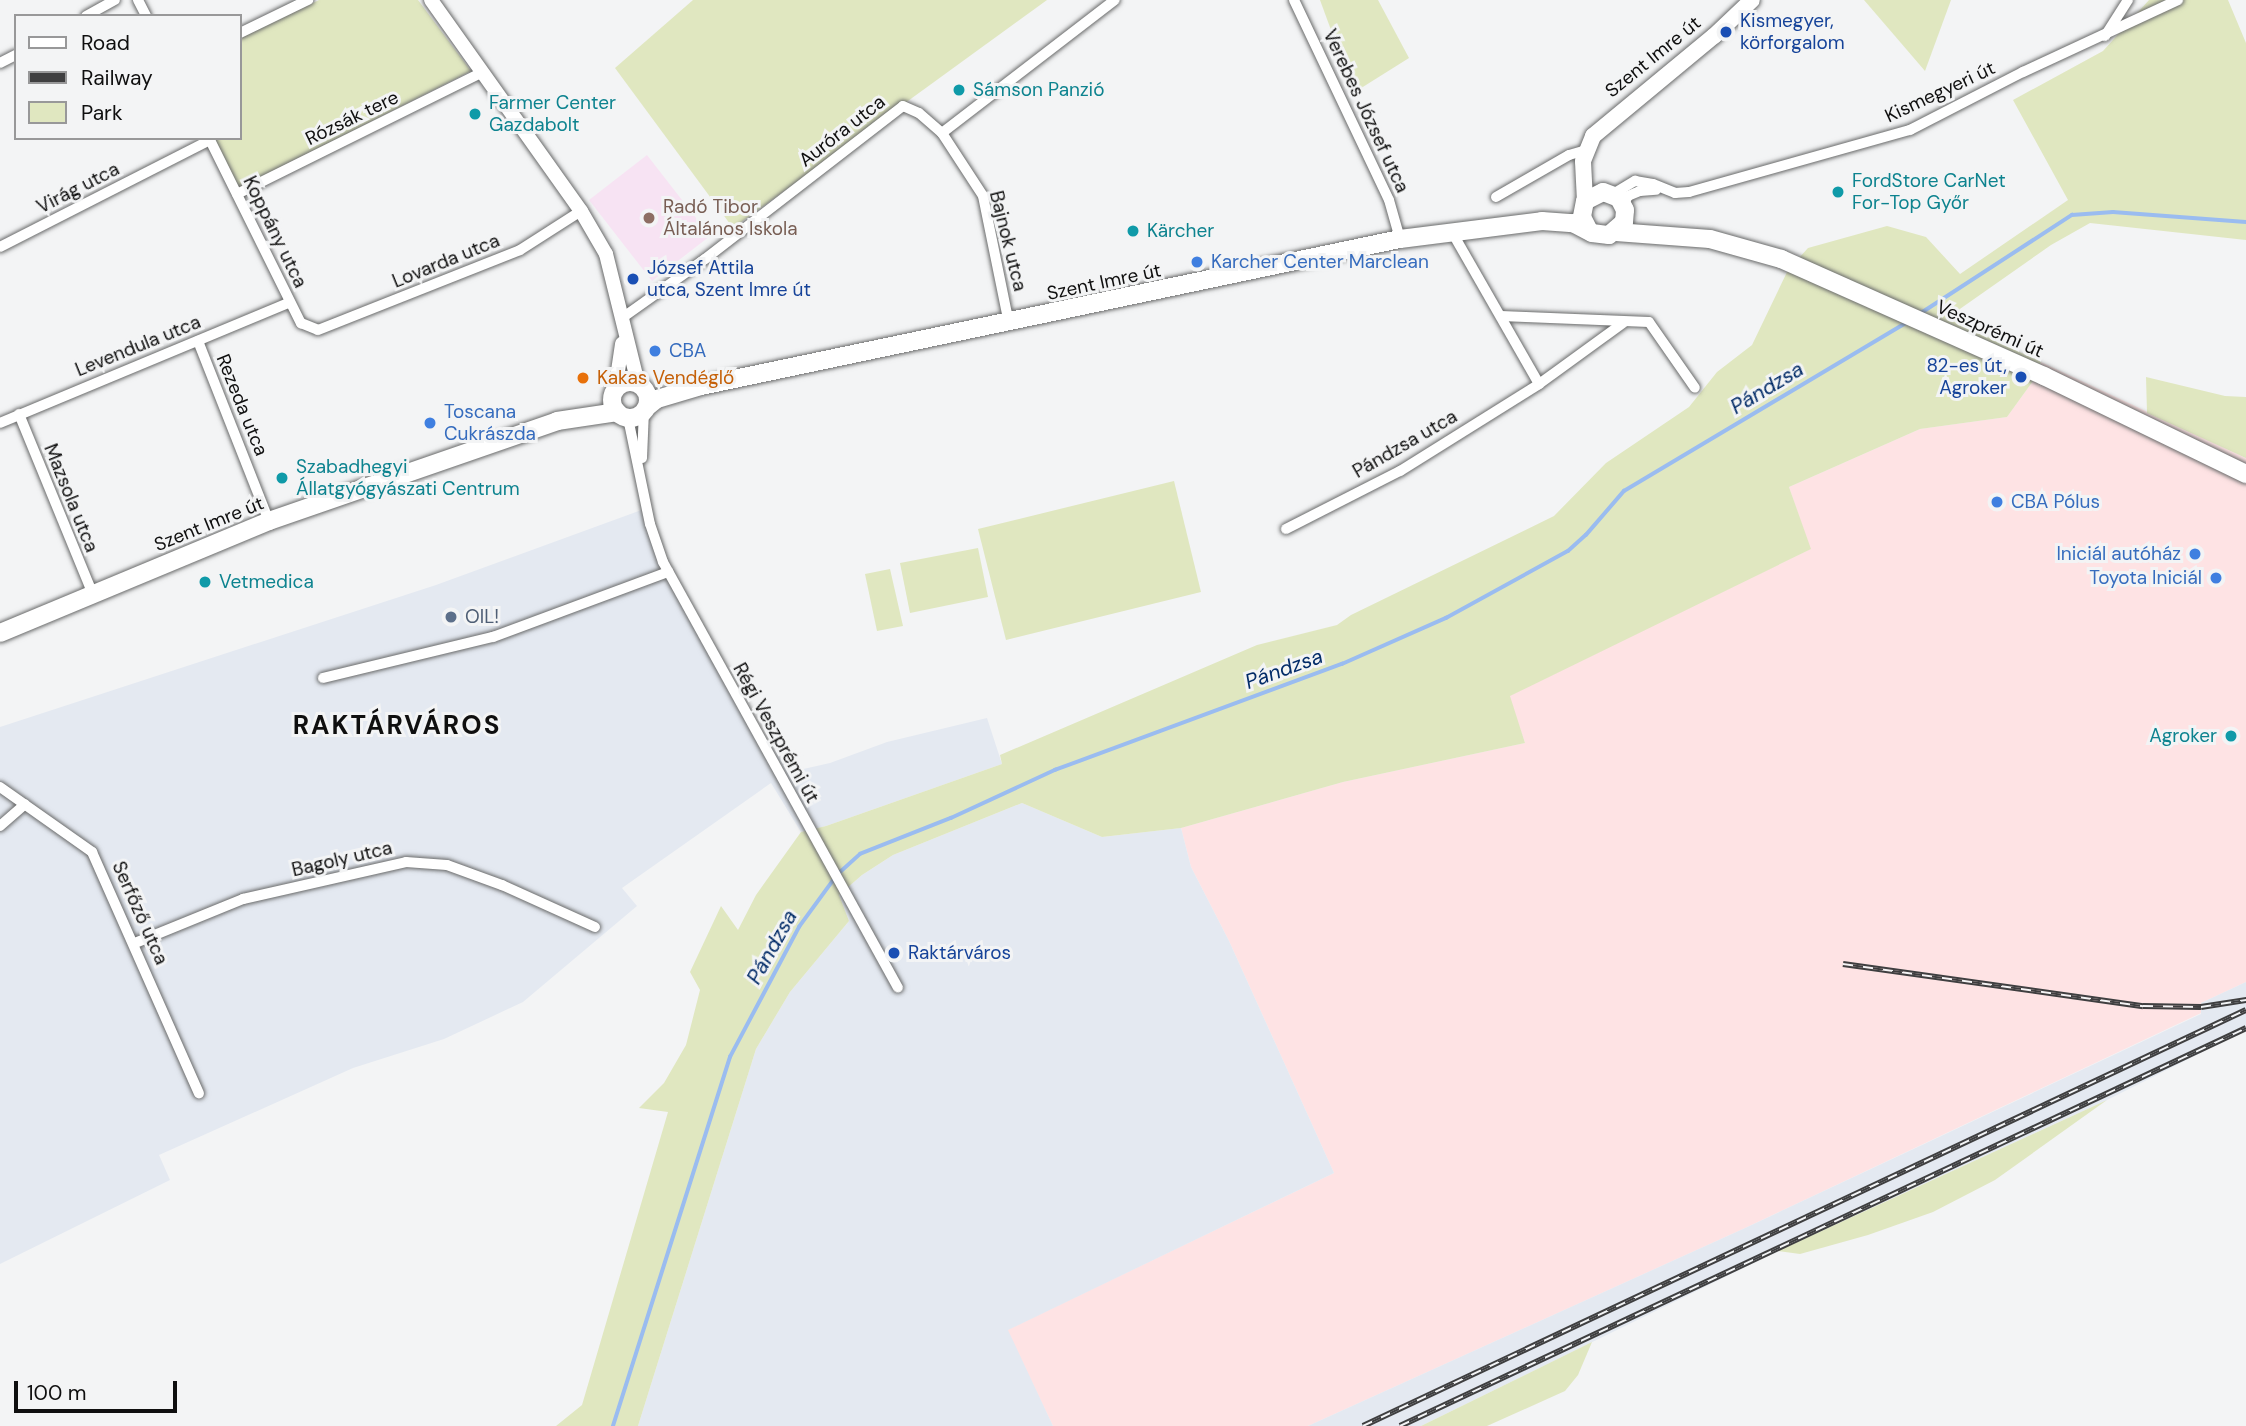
<!DOCTYPE html>
<meta charset="utf-8">
<style>
body{margin:0}
#map{position:relative;width:2246px;height:1426px;overflow:hidden;background:#f3f4f5;font-family:"DM Sans",sans-serif}
div>[style]{position:absolute}
[style*='--x']{left:calc(var(--x)*1px);top:calc(var(--y)*1px);width:calc(var(--w)*1px);rotate:calc(var(--a)*1deg)}
.commercial>*{inset:0;background:#fee3e4}
.built>*{inset:0;background:#e4e9f1}
.education>*{inset:0;background:#f7e3f3}
.green>*{inset:0;background:#e0e7c0}
.stream>*{height:3.5px;margin:-1.75px;padding:0 1.75px;transform-origin:1.75px;border-radius:1.75px;background:#9abcf0}
.roads{filter:drop-shadow(0 0 2px #696a6a) drop-shadow(0 0 2px #696a6a)}
.minor>*{height:10px;margin:-5px;padding:0 5px;transform-origin:5px;border-radius:5px;background:#fff}
.tertiary>*{height:14px;margin:-7px;padding:0 7px;transform-origin:7px;border-radius:7px;background:#fff}
.secondary>*{height:16px;margin:-8px;padding:0 8px;transform-origin:8px;border-radius:8px;background:#fff}
.primary>*{height:18px;margin:-9px;padding:0 9px;transform-origin:9px;border-radius:9px;background:#fff}
.primary>.ring{margin:-9px;padding:0;box-sizing:content-box;background:none;border:18px solid #fff;border-radius:50%}
.rail>*{height:6px;margin-top:-3px;transform-origin:0;background:repeating-linear-gradient(90deg,#f3f4f5 0 10px,#3f3f40 0 20px);box-sizing:border-box;border-block:2px solid #3f3f40}
.dots>*{width:19px;height:19px;translate:-50% -50%;box-sizing:border-box;border:4px solid #f3f4f5;border-radius:50%}
span{translate:-50% -50%;white-space:nowrap;text-align:center;line-height:1.15;-webkit-text-stroke:6px #f3f4f5;paint-order:stroke}
.transit-label{font-size:19px;color:#164399}
.left{translate:0 -50%;text-align:left}
.right{translate:-100% -50%;text-align:right}
.street-label{font-size:19px;color:#0f0f0f}
.culture-label{font-size:19px;color:#0d838f}
.education-label{font-size:19px;color:#785e54}
.shop-label{font-size:19px;color:#366cbe}
.food-label{font-size:19px;color:#c56008}
.service-label{font-size:19px;color:#4e5e75}
.water-label{font-size:21px;color:#032c68;font-style:italic}
.district-label{font-size:26px;color:#0f0f0f;font-weight:700;letter-spacing:2px}
.legend{position:absolute;left:14px;top:14px;width:228px;height:126px;box-sizing:border-box;background:#f3f4f5;border:2px solid #989899;margin:0;padding:9px 12px;list-style:none;font-size:21px;color:#0f0f0f}
.legend li{display:flex;align-items:center;gap:14px;height:35px}
.legend b{width:35px;border:2px solid #989899}
.scale{position:absolute;left:14px;top:1381px;width:163px;height:32px;box-sizing:border-box;border:4px solid #0f0f0f;border-top:0;padding-left:9px;font-size:21px;line-height:24px;white-space:nowrap;color:#0f0f0f;-webkit-text-stroke:5px #f3f4f5;paint-order:stroke}
</style>
<div id="map">
<div class="commercial">
<div style="clip-path:polygon(2041px 362px,2246px 458px,2246px 982px,2201px 1003px,2201px 1013px,1743px 1229px,1308px 1426px,1053px 1426px,1007px 1330px,1334px 1173px,1229px 941px,1191px 867px,1181px 828px,1343px 782px,1525px 743px,1509px 696px,1810px 549px,1789px 487px,1920px 429px,2007px 417px,2033px 381px)"></div>
</div>
<div class="built">
<div style="clip-path:polygon(647px 508px,663px 562px,738px 701px,790px 772px,830px 763px,887px 742px,987px 718px,1002px 764px,826px 826px,801px 832px,771px 783px,622px 888px,637px 906px,523px 1002px,444px 1039px,353px 1068px,159px 1155px,170px 1180px,0 1264px,0 727px,436px 585px)"></div>
<div style="clip-path:polygon(1022px 803px,1102px 837px,1181px 828px,1191px 867px,1229px 941px,1334px 1173px,1008px 1330px,1053px 1426px,638px 1426px,756px 1049px,790px 992px,849px 921px,839px 895px,862px 875px,893px 855px)"></div>
<div style="clip-path:polygon(2246px 982px,2246px 1030px,2107px 1100px,1778px 1251px,1421px 1426px,1308px 1426px,1743px 1229px,2201px 1014px,2201px 1003px)"></div>
</div>
<div class="education">
<div style="clip-path:polygon(647px 155px,710px 236px,652px 281px,589px 200px)"></div>
</div>
<div class="green">
<div style="clip-path:polygon(319px 0,418px 0,471px 71px,239px 188px,214px 138px,240px 138px,240px 38px)"></div>
<div style="clip-path:polygon(693px 0,1047px 0,733px 228px,615px 68px)"></div>
<div style="clip-path:polygon(1320px 0,1378px 0,1409px 58px,1358px 90px,1342px 60px)"></div>
<div style="clip-path:polygon(1864px 0,1951px 0,1925px 71px)"></div>
<div style="clip-path:polygon(2149px 0,2228px 0,2246px 43px,2246px 240px,2090px 223px,2051px 245px,1947px 318px,2041px 362px,2033px 381px,2007px 417px,1920px 429px,1789px 487px,1811px 549px,1510px 696px,1525px 743px,1343px 782px,1181px 828px,1102px 837px,1022px 803px,893px 855px,862px 875px,839px 895px,849px 921px,790px 992px,756px 1049px,638px 1426px,556px 1426px,582px 1405px,668px 1112px,639px 1108px,664px 1083px,686px 1045px,700px 990px,690px 972px,721px 906px,738px 930px,756px 895px,801px 832px,826px 826px,1002px 764px,1000px 755px,1257px 645px,1337px 625px,1351px 615px,1554px 516px,1606px 463px,1689px 407px,1717px 372px,1752px 345px,1788px 270px,1808px 248px,1887px 226px,1926px 237px,1960px 274px,2068px 200px,2013px 100px,2103px 51px)"></div>
<div style="clip-path:polygon(2146px 377px,2225px 396px,2246px 397px,2246px 458px,2147px 413px)"></div>
<div style="clip-path:polygon(1174px 481px,1201px 592px,1006px 640px,978px 529px)"></div>
<div style="clip-path:polygon(978px 548px,988px 597px,910px 613px,900px 563px)"></div>
<div style="clip-path:polygon(890px 569px,903px 626px,877px 631px,865px 574px)"></div>
<div style="clip-path:polygon(2107px 1100px,1995px 1180px,1933px 1212px,1868px 1235px,1800px 1254px,1778px 1251px)"></div>
<div style="clip-path:polygon(1592px 1342px,1578px 1375px,1565px 1391px,1487px 1426px,1421px 1426px)"></div>
</div>
<div class="stream">
<div style="--x:1921;--y:313;--w:180;--a:-33"></div>
<div style="--x:2072;--y:215;--w:41;--a:-4.2"></div>
<div style="--x:2113;--y:212;--w:133;--a:4.3"></div>
<div style="--x:839;--y:873;--w:28;--a:-42"></div>
<div style="--x:860;--y:854;--w:98;--a:-21.6"></div>
<div style="--x:951;--y:818;--w:115;--a:-24.8"></div>
<div style="--x:1055;--y:770;--w:306;--a:-20.3"></div>
<div style="--x:1342;--y:664;--w:114;--a:-23.9"></div>
<div style="--x:1446;--y:618;--w:139;--a:-28.8"></div>
<div style="--x:1568;--y:551;--w:24;--a:-42"></div>
<div style="--x:1586;--y:535;--w:58;--a:-49.2"></div>
<div style="--x:1624;--y:491;--w:332;--a:-30.8"></div>
<div style="--x:613;--y:1426;--w:387;--a:-72.4"></div>
<div style="--x:730;--y:1057;--w:147;--a:-62"></div>
<div style="--x:799;--y:927;--w:59;--a:-53.9"></div>
</div>
<div class="roads">
<div class="minor">
<div style="--x:138;--y:0;--w:18;--a:63"></div>
<div style="--x:1294;--y:0;--w:221;--a:64.6"></div>
<div style="--x:1389;--y:200;--w:41;--a:74.2"></div>
<div style="--x:86;--y:16;--w:33;--a:-29"></div>
<div style="--x:240;--y:33;--w:76;--a:-25.9"></div>
<div style="--x:2105;--y:36;--w:43;--a:-57.4"></div>
<div style="--x:0;--y:63;--w:18;--a:-27"></div>
<div style="--x:942;--y:133;--w:75;--a:56.9"></div>
<div style="--x:983;--y:196;--w:131;--a:78.5"></div>
<div style="--x:209;--y:138;--w:207;--a:63.6"></div>
<div style="--x:301;--y:323;--w:18;--a:22"></div>
<div style="--x:318;--y:330;--w:217;--a:-21.6"></div>
<div style="--x:520;--y:250;--w:72;--a:-32.6"></div>
<div style="--x:237;--y:194;--w:275;--a:-26.4"></div>
<div style="--x:1613;--y:194;--w:26;--a:-31"></div>
<div style="--x:1635;--y:181;--w:18;--a:9"></div>
<div style="--x:1653;--y:184;--w:24;--a:22"></div>
<div style="--x:1675;--y:193;--w:14;--a:-4"></div>
<div style="--x:1689;--y:192;--w:230;--a:-15.7"></div>
<div style="--x:1910;--y:130;--w:127;--a:-27.2"></div>
<div style="--x:2023;--y:72;--w:171;--a:-24.9"></div>
<div style="--x:1496;--y:197;--w:84;--a:-29.9"></div>
<div style="--x:1569;--y:155;--w:18;--a:-16"></div>
<div style="--x:1623;--y:205;--w:10;--a:-61"></div>
<div style="--x:1628;--y:196;--w:13;--a:-23"></div>
<div style="--x:1640;--y:191;--w:16;--a:-4"></div>
<div style="--x:1452;--y:232;--w:175;--a:60.2"></div>
<div style="--x:0;--y:247;--w:236;--a:-27"></div>
<div style="--x:1501;--y:316;--w:148;--a:2.3"></div>
<div style="--x:1649;--y:322;--w:80;--a:55.1"></div>
<div style="--x:622;--y:318;--w:102;--a:-35.4"></div>
<div style="--x:705;--y:259;--w:250;--a:-37.7"></div>
<div style="--x:903;--y:106;--w:17;--a:24"></div>
<div style="--x:919;--y:113;--w:30;--a:41"></div>
<div style="--x:942;--y:133;--w:218;--a:-37.6"></div>
<div style="--x:198;--y:341;--w:193;--a:68.5"></div>
<div style="--x:19;--y:414;--w:195;--a:67.7"></div>
<div style="--x:628;--y:418;--w:108;--a:78.3"></div>
<div style="--x:650;--y:524;--w:40;--a:71.1"></div>
<div style="--x:663;--y:562;--w:486;--a:61.1"></div>
<div style="--x:0;--y:423;--w:314;--a:-22.6"></div>
<div style="--x:642;--y:458;--w:47;--a:-87.6"></div>
<div style="--x:1286;--y:529;--w:128;--a:-27"></div>
<div style="--x:1400;--y:471;--w:164;--a:-32"></div>
<div style="--x:1539;--y:384;--w:104;--a:-36"></div>
<div style="--x:323;--y:678;--w:175;--a:-13.6"></div>
<div style="--x:493;--y:637;--w:187;--a:-20.4"></div>
<div style="--x:0;--y:787;--w:113;--a:35.2"></div>
<div style="--x:92;--y:852;--w:264;--a:66.1"></div>
<div style="--x:0;--y:826;--w:33;--a:-41"></div>
<div style="--x:135;--y:943;--w:117;--a:-22.2"></div>
<div style="--x:243;--y:899;--w:167;--a:-12.8"></div>
<div style="--x:406;--y:862;--w:41;--a:4.2"></div>
<div style="--x:447;--y:865;--w:59;--a:20"></div>
<div style="--x:502;--y:885;--w:102;--a:24.3"></div>
</div>
<div class="tertiary">
<div style="--x:431;--y:0;--w:259;--a:54.6"></div>
<div style="--x:581;--y:211;--w:50;--a:59.8"></div>
<div style="--x:606;--y:254;--w:133;--a:76.1"></div>
<div style="--x:615;--y:391;--w:48;--a:-81.5"></div>
</div>
<div class="secondary">
<div style="--x:1585;--y:201;--w:40;--a:-92.9"></div>
<div style="--x:1583;--y:161;--w:27;--a:-68"></div>
<div style="--x:1593;--y:136;--w:157;--a:-39.6"></div>
<div style="--x:1714;--y:36;--w:52;--a:-43.5"></div>
</div>
<div class="primary">
<div style="--x:1616;--y:232;--w:94;--a:4.3"></div>
<div style="--x:1710;--y:239;--w:74;--a:15.7"></div>
<div style="--x:1781;--y:259;--w:288;--a:24"></div>
<div style="--x:2044;--y:376;--w:225;--a:25.9"></div>
<div class="ring" style="left:612px;top:382px;width:18px;height:18px"></div>
<div style="--x:647;--y:407;--w:13;--a:-39"></div>
<div style="--x:657;--y:399;--w:46;--a:-16.5"></div>
<div style="--x:701;--y:386;--w:714;--a:-11.88"></div>
<div style="--x:1400;--y:239;--w:143;--a:-7.2"></div>
<div style="--x:1542;--y:221;--w:31;--a:4"></div>
<div style="--x:1573;--y:223;--w:21;--a:28"></div>
<div style="--x:1592;--y:233;--w:17;--a:7"></div>
<div style="--x:1609;--y:235;--w:20;--a:-41"></div>
<div style="--x:1624;--y:222;--w:12;--a:-85"></div>
<div style="--x:1625;--y:210;--w:13;--a:-117"></div>
<div style="--x:1619;--y:198;--w:17;--a:-159"></div>
<div style="--x:1603;--y:192;--w:20;--a:153"></div>
<div style="--x:1585;--y:201;--w:16;--a:101"></div>
<div style="--x:1582;--y:217;--w:13;--a:63"></div>
<div style="--x:0;--y:633;--w:291;--a:-22.6"></div>
<div style="--x:269;--y:521;--w:305;--a:-19.1"></div>
<div style="--x:557;--y:421;--w:61;--a:-8.5"></div>
</div>
</div>
<div class="rail">
<div style="--x:1843;--y:964;--w:303;--a:8"></div>
<div style="--x:2143;--y:1006;--w:58;--a:1"></div>
<div style="--x:2201;--y:1007;--w:46;--a:-8.8"></div>
<div style="--x:1363;--y:1426;--w:976;--a:-25.23"></div>
<div style="--x:1400;--y:1426;--w:935;--a:-25.19"></div>
</div>
<div class="dots">
<div style="left:1726px;top:32px;background:#1a4fb4"></div>
<div style="left:959px;top:90px;background:#0f9aa8"></div>
<div style="left:475px;top:114px;background:#0f9aa8"></div>
<div style="left:1838px;top:192px;background:#0f9aa8"></div>
<div style="left:649px;top:218px;background:#8d6e63"></div>
<div style="left:1133px;top:231px;background:#0f9aa8"></div>
<div style="left:1197px;top:262px;background:#3f7fe0"></div>
<div style="left:633px;top:279px;background:#1a4fb4"></div>
<div style="left:655px;top:351px;background:#3f7fe0"></div>
<div style="left:2021px;top:377px;background:#1a4fb4"></div>
<div style="left:583px;top:378px;background:#e8710a"></div>
<div style="left:430px;top:423px;background:#3f7fe0"></div>
<div style="left:282px;top:478px;background:#0f9aa8"></div>
<div style="left:1997px;top:502px;background:#3f7fe0"></div>
<div style="left:2195px;top:554px;background:#3f7fe0"></div>
<div style="left:2216px;top:578px;background:#3f7fe0"></div>
<div style="left:205px;top:582px;background:#0f9aa8"></div>
<div style="left:451px;top:617px;background:#5c6f8a"></div>
<div style="left:2231px;top:736px;background:#0f9aa8"></div>
<div style="left:894px;top:953px;background:#1a4fb4"></div>
</div>
<div class="transit-label">
<span class="left" style="left:1740px;top:32px">Kismegyer,<br>körforgalom</span>
<span class="left" style="left:647px;top:279px">József Attila<br>utca, Szent Imre út</span>
<span class="right" style="left:2007px;top:377px">82-es út,<br>Agroker</span>
<span class="left" style="left:908px;top:953px">Raktárváros</span>
</div>
<div class="street-label">
<span style="left:1653px;top:57px;rotate:-39deg">Szent Imre út</span>
<span style="left:1940px;top:92px;rotate:-25deg">Kismegyeri út</span>
<span style="left:1366px;top:111px;rotate:65deg">Verebes József utca</span>
<span style="left:352px;top:118px;rotate:-26deg">Rózsák tere</span>
<span style="left:842px;top:131px;rotate:-38deg">Auróra utca</span>
<span style="left:78px;top:188px;rotate:-27deg">Virág utca</span>
<span style="left:275px;top:232px;rotate:64deg">Koppány utca</span>
<span style="left:1008px;top:241px;rotate:76deg">Bajnok utca</span>
<span style="left:446px;top:261px;rotate:-22deg">Lovarda utca</span>
<span style="left:1104px;top:282px;rotate:-12deg">Szent Imre út</span>
<span style="left:1990px;top:329px;rotate:24deg">Veszprémi út</span>
<span style="left:138px;top:346px;rotate:-22deg">Levendula utca</span>
<span style="left:242px;top:405px;rotate:68deg">Rezeda utca</span>
<span style="left:1405px;top:444px;rotate:-30deg">Pándzsa utca</span>
<span style="left:71px;top:498px;rotate:68deg">Mazsola utca</span>
<span style="left:209px;top:524px;rotate:-22deg">Szent Imre út</span>
<span style="left:776px;top:733px;rotate:61deg">Régi Veszprémi út</span>
<span style="left:342px;top:859px;rotate:-13deg">Bagoly utca</span>
<span style="left:140px;top:913px;rotate:66deg">Serfőző utca</span>
</div>
<div class="culture-label">
<span class="left" style="left:973px;top:90px">Sámson Panzió</span>
<span class="left" style="left:489px;top:114px">Farmer Center<br>Gazdabolt</span>
<span class="left" style="left:1852px;top:192px">FordStore CarNet<br>For-Top Győr</span>
<span class="left" style="left:1147px;top:231px">Kärcher</span>
<span class="left" style="left:296px;top:478px">Szabadhegyi<br>Állatgyógyászati Centrum</span>
<span class="left" style="left:219px;top:582px">Vetmedica</span>
<span class="right" style="left:2217px;top:736px">Agroker</span>
</div>
<div class="education-label">
<span class="left" style="left:663px;top:218px">Radó Tibor<br>Általános Iskola</span>
</div>
<div class="shop-label">
<span class="left" style="left:1211px;top:262px">Karcher Center Marclean</span>
<span class="left" style="left:669px;top:351px">CBA</span>
<span class="left" style="left:444px;top:423px">Toscana<br>Cukrászda</span>
<span class="left" style="left:2011px;top:502px">CBA Pólus</span>
<span class="right" style="left:2181px;top:554px">Iniciál autóház</span>
<span class="right" style="left:2202px;top:578px">Toyota Iniciál</span>
</div>
<div class="food-label">
<span class="left" style="left:597px;top:378px">Kakas Vendéglő</span>
</div>
<div class="service-label">
<span class="left" style="left:465px;top:617px">OIL!</span>
</div>
<div class="water-label">
<span style="left:1767px;top:388px;rotate:-31deg">Pándzsa</span>
<span style="left:1284px;top:669px;rotate:-20deg">Pándzsa</span>
<span style="left:772px;top:947px;rotate:-61deg">Pándzsa</span>
</div>
<div class="district-label">
<span style="left:397px;top:726px">RAKTÁRVÁROS</span>
</div>
<ul class="legend">
<li><b style="height:9px;background:#fff"></b>Road</li>
<li><b style="height:9px;background:#3f3f40"></b>Railway</li>
<li><b style="height:19px;background:#e0e7c0"></b>Park</li>
</ul>
<div class="scale">100 m</div>
</div>
